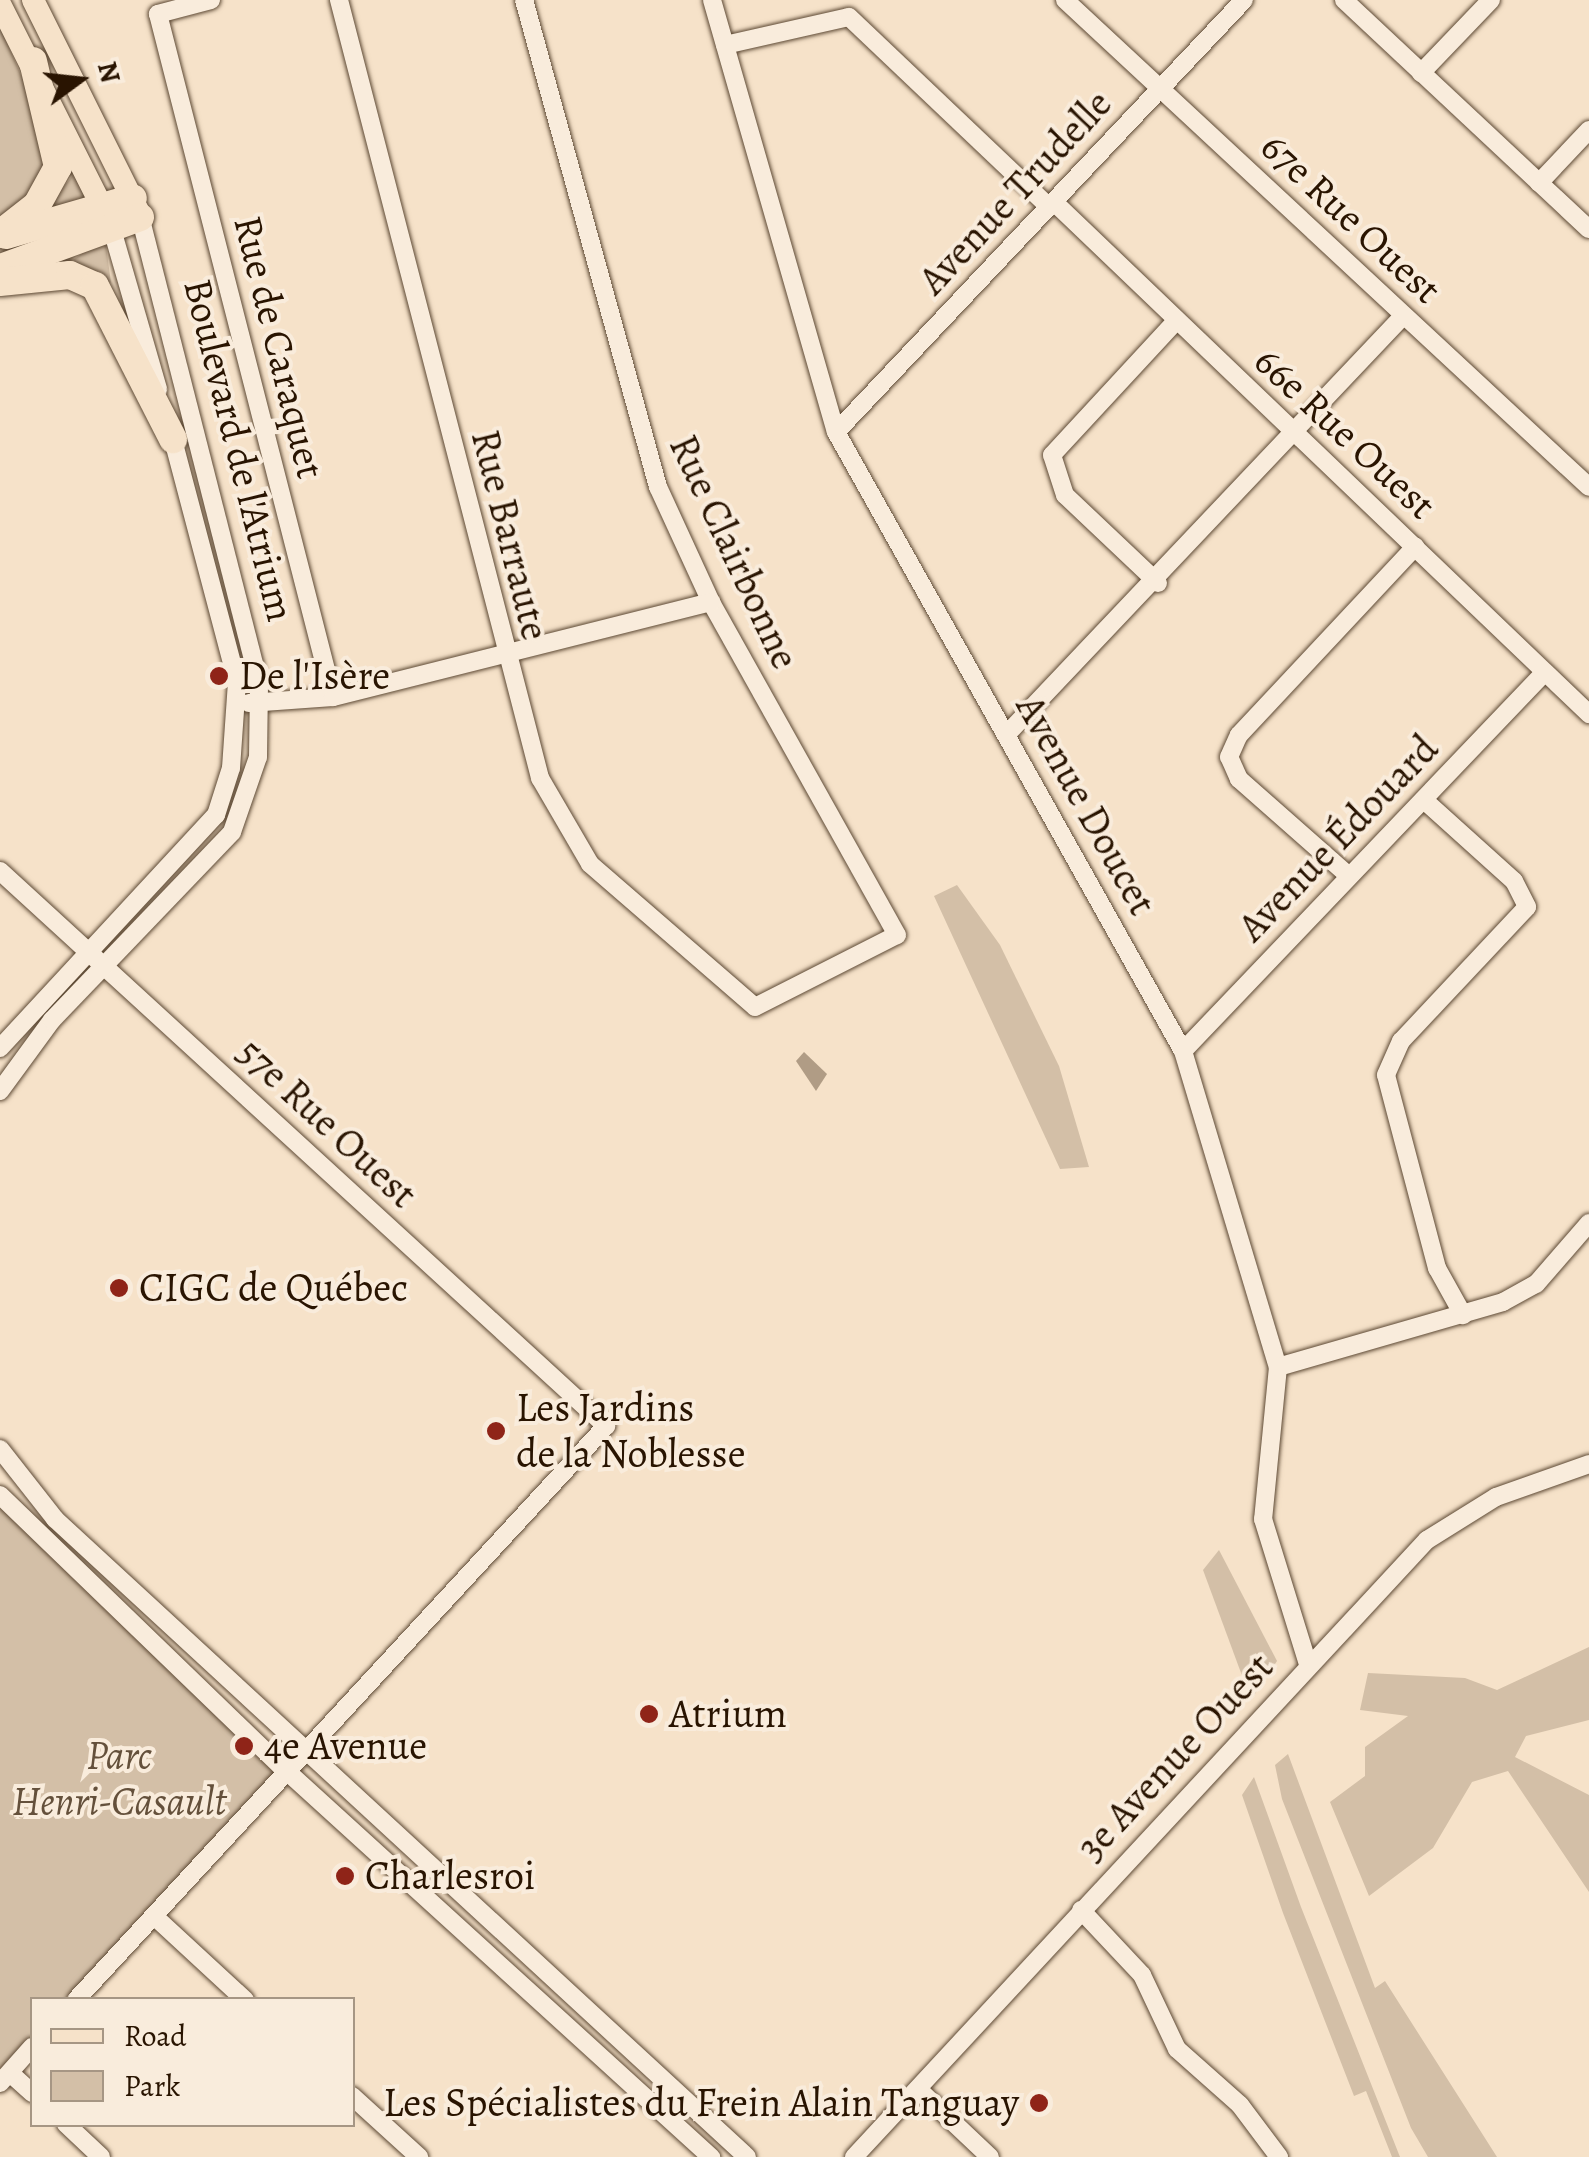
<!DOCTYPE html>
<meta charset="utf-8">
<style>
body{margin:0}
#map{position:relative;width:1589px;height:2157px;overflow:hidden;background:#f6e2c9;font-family:Alegreya,serif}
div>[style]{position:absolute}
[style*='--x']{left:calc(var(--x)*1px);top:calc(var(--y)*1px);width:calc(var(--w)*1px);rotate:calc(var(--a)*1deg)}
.green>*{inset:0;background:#d3bfa7}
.water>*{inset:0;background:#b09c85}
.roads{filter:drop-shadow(0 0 2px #5c4833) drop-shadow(0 0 2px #5c4833)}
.minor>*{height:18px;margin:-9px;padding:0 9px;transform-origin:9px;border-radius:9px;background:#f9ecdc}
.major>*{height:22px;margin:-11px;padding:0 11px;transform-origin:11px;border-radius:11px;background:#f6e2c9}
.highway>*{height:28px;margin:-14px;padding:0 14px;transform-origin:14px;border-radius:14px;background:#f6e2c9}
.dots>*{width:28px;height:28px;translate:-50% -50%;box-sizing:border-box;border:5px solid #f9ecdc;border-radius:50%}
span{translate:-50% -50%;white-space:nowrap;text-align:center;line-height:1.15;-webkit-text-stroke:8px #f9ecdc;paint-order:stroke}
.street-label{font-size:40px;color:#291401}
.poi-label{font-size:40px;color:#291401}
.left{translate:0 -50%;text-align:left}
.right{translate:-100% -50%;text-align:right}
.park-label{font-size:40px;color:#64503b;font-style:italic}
.legend{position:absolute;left:30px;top:1997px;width:325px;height:130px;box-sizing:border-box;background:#f9ecdc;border:2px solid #a69684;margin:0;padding:12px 18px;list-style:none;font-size:30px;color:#291401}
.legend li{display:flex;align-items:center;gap:20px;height:50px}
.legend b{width:50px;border:2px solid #a69684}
.north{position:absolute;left:30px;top:30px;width:100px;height:100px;-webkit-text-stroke:8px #f9ecdc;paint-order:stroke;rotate:75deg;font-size:28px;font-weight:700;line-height:40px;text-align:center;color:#291401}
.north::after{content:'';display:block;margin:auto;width:35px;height:45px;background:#291401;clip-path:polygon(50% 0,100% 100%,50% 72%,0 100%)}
</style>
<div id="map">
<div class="green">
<div style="clip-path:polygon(0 27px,51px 144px,45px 182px,0 221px)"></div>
<div style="clip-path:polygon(75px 173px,89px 199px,52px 215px,46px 207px)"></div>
<div style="clip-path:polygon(98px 242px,106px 246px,111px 283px,73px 260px)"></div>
<div style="clip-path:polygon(957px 885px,1000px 945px,1059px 1066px,1089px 1167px,1060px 1169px,934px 896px)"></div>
<div style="clip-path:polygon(0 1495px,287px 1771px,76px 1999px,32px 2000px,32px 2047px,0 2083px)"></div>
<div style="clip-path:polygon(1219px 1550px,1277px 1661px,1251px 1700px,1203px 1570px)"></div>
<div style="clip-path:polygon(1589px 1647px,1589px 1720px,1526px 1736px,1515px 1757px,1589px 1795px,1589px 1892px,1508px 1771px,1472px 1782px,1433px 1848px,1369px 1896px,1330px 1802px,1365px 1776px,1365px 1747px,1408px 1716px,1360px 1710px,1368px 1673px,1465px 1678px,1497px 1690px)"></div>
<div style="clip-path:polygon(1288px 1754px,1375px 1988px,1385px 1981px,1497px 2157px,1428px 2157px,1411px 2128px,1282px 1799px,1275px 1765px)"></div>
<div style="clip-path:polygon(1254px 1777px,1301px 1907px,1400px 2157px,1392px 2157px,1366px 2091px,1354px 2096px,1283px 1913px,1242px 1795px)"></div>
</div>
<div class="water">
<div style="clip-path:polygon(804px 1052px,827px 1074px,816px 1091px,796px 1061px)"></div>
</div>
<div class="roads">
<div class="minor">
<div style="--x:211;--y:0;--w:55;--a:165.2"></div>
<div style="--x:158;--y:14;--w:705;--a:75.63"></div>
<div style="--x:339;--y:0;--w:804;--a:75.51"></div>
<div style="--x:540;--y:778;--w:99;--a:59.8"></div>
<div style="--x:590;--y:864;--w:218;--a:40.9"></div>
<div style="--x:755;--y:1007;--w:159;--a:-26.9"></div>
<div style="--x:897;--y:935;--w:381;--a:-119.2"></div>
<div style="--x:711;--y:602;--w:127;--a:-114.7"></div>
<div style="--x:658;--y:487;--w:505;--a:-105.38"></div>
<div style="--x:712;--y:0;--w:449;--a:74"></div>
<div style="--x:836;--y:432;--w:710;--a:60.73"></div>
<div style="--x:1183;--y:1051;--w:330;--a:73.3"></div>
<div style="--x:1278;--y:1367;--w:153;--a:95.6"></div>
<div style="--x:1263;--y:1519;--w:152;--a:72.8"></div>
<div style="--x:1065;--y:0;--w:715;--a:42.9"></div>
<div style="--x:1344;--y:0;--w:335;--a:43.1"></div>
<div style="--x:725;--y:45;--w:127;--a:-12.7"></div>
<div style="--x:849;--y:17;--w:276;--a:43.5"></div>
<div style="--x:1421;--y:73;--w:101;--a:-46.2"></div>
<div style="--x:1539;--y:183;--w:73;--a:-46.7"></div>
<div style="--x:1054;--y:202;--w:741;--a:43.74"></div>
<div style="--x:111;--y:226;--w:170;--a:73.9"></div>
<div style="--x:836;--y:432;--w:594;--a:-46.64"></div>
<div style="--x:1158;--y:583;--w:128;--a:-136.6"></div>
<div style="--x:1065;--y:495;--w:42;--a:-108"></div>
<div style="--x:1052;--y:455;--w:183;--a:-47.2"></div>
<div style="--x:249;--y:703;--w:84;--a:-4.1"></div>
<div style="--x:333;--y:697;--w:390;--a:-14.1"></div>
<div style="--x:1007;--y:734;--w:576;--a:-46.55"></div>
<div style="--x:1424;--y:800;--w:121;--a:42"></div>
<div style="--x:1514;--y:881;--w:29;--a:63"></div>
<div style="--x:1527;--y:907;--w:184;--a:133.2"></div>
<div style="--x:1401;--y:1041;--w:37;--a:114"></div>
<div style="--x:1386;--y:1075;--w:200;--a:75.2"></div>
<div style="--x:1437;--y:1268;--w:54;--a:61"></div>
<div style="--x:0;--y:871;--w:822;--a:42.48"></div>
<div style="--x:606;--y:1426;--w:781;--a:132.72"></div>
<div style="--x:1349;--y:876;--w:147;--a:-138.6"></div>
<div style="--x:1239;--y:779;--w:24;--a:-114"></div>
<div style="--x:1229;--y:757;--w:24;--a:-66"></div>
<div style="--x:1239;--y:735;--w:258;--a:-46.9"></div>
<div style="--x:0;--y:1048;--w:318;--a:-47.2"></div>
<div style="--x:216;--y:815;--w:49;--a:-72.3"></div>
<div style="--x:231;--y:768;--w:86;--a:-86"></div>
<div style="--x:237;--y:682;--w:262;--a:-104.8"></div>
<div style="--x:1183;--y:1051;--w:523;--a:-46.32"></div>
<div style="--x:0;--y:1091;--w:88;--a:-53.8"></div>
<div style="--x:52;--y:1020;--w:260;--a:-46.2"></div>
<div style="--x:232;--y:832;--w:79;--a:-70.9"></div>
<div style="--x:258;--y:757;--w:74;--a:-89.2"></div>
<div style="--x:259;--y:683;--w:481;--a:-104.3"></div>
<div style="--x:1278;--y:1367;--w:234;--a:-16.1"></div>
<div style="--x:1503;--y:1302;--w:38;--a:-29"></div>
<div style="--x:1536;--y:1284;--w:81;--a:-49"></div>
<div style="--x:0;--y:1449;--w:89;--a:51.8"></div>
<div style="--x:55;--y:1519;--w:941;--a:42.67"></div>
<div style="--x:0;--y:1495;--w:389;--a:44"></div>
<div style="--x:280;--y:1765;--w:583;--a:42.29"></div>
<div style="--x:1081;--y:1910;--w:89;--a:46.8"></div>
<div style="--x:1142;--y:1975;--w:82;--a:64.7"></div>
<div style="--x:1177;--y:2049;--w:84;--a:41.6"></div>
<div style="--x:1240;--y:2105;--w:65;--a:53.1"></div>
<div style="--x:154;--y:1916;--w:124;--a:42.7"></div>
<div style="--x:10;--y:2073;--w:30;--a:42"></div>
<div style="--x:0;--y:2083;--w:48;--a:-48.4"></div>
<div style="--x:918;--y:2089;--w:99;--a:43.4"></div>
<div style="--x:352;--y:2096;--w:91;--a:42.3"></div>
<div style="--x:66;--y:2124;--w:48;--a:43.3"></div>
<div style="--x:854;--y:2157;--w:842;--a:-47.12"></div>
<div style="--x:1427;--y:1540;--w:81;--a:-31.9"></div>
<div style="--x:1496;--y:1497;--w:99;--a:-19.5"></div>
</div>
<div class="major">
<div style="--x:33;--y:0;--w:236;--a:63.5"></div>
<div style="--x:0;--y:4;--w:241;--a:63.3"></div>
</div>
<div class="highway">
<div style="--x:0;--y:234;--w:47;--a:-38.1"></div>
<div style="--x:37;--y:205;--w:43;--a:-61.1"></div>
<div style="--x:58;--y:167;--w:109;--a:-103.3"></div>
<div style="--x:6;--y:235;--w:132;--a:-16.2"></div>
<div style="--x:1;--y:268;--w:148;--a:-20.1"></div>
<div style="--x:0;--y:282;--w:70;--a:-5.7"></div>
<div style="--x:70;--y:275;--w:27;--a:24"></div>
<div style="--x:95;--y:286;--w:172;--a:63"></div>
</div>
</div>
<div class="dots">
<div style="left:219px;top:676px;background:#8f2418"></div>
<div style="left:119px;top:1288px;background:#8f2418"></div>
<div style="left:496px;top:1431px;background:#8f2418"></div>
<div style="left:649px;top:1714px;background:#8f2418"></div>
<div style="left:244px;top:1746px;background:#8f2418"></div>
<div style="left:345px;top:1876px;background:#8f2418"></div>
<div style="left:1039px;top:2103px;background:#8f2418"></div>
</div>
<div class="street-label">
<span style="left:1015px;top:192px;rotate:-47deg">Avenue Trudelle</span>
<span style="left:1351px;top:218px;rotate:43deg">67e Rue Ouest</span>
<span style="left:279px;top:347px;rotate:76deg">Rue de Caraquet</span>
<span style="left:1345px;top:433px;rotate:43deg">66e Rue Ouest</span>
<span style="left:239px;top:450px;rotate:76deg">Boulevard de l'Atrium</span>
<span style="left:510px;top:535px;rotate:76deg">Rue Barraute</span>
<span style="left:734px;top:552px;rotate:65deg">Rue Clairbonne</span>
<span style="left:1086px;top:805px;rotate:61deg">Avenue Doucet</span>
<span style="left:1338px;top:838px;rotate:-46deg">Avenue Édouard</span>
<span style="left:327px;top:1123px;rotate:43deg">57e Rue Ouest</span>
<span style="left:1175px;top:1757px;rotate:-47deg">3e Avenue Ouest</span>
</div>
<div class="poi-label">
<span class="left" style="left:239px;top:676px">De l'Isère</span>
<span class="left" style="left:139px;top:1288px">CIGC de Québec</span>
<span class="left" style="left:516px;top:1431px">Les Jardins<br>de la Noblesse</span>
<span class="left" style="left:669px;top:1714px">Atrium</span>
<span class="left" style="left:264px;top:1746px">4e Avenue</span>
<span class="left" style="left:365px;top:1876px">Charlesroi</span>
<span class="right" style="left:1019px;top:2103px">Les Spécialistes du Frein Alain Tanguay</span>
</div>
<div class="park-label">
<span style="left:119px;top:1779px">Parc<br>Henri-Casault</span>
</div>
<ul class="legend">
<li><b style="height:12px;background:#f6e2c9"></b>Road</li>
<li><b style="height:28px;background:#d3bfa7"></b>Park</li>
</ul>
<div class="north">N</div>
</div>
